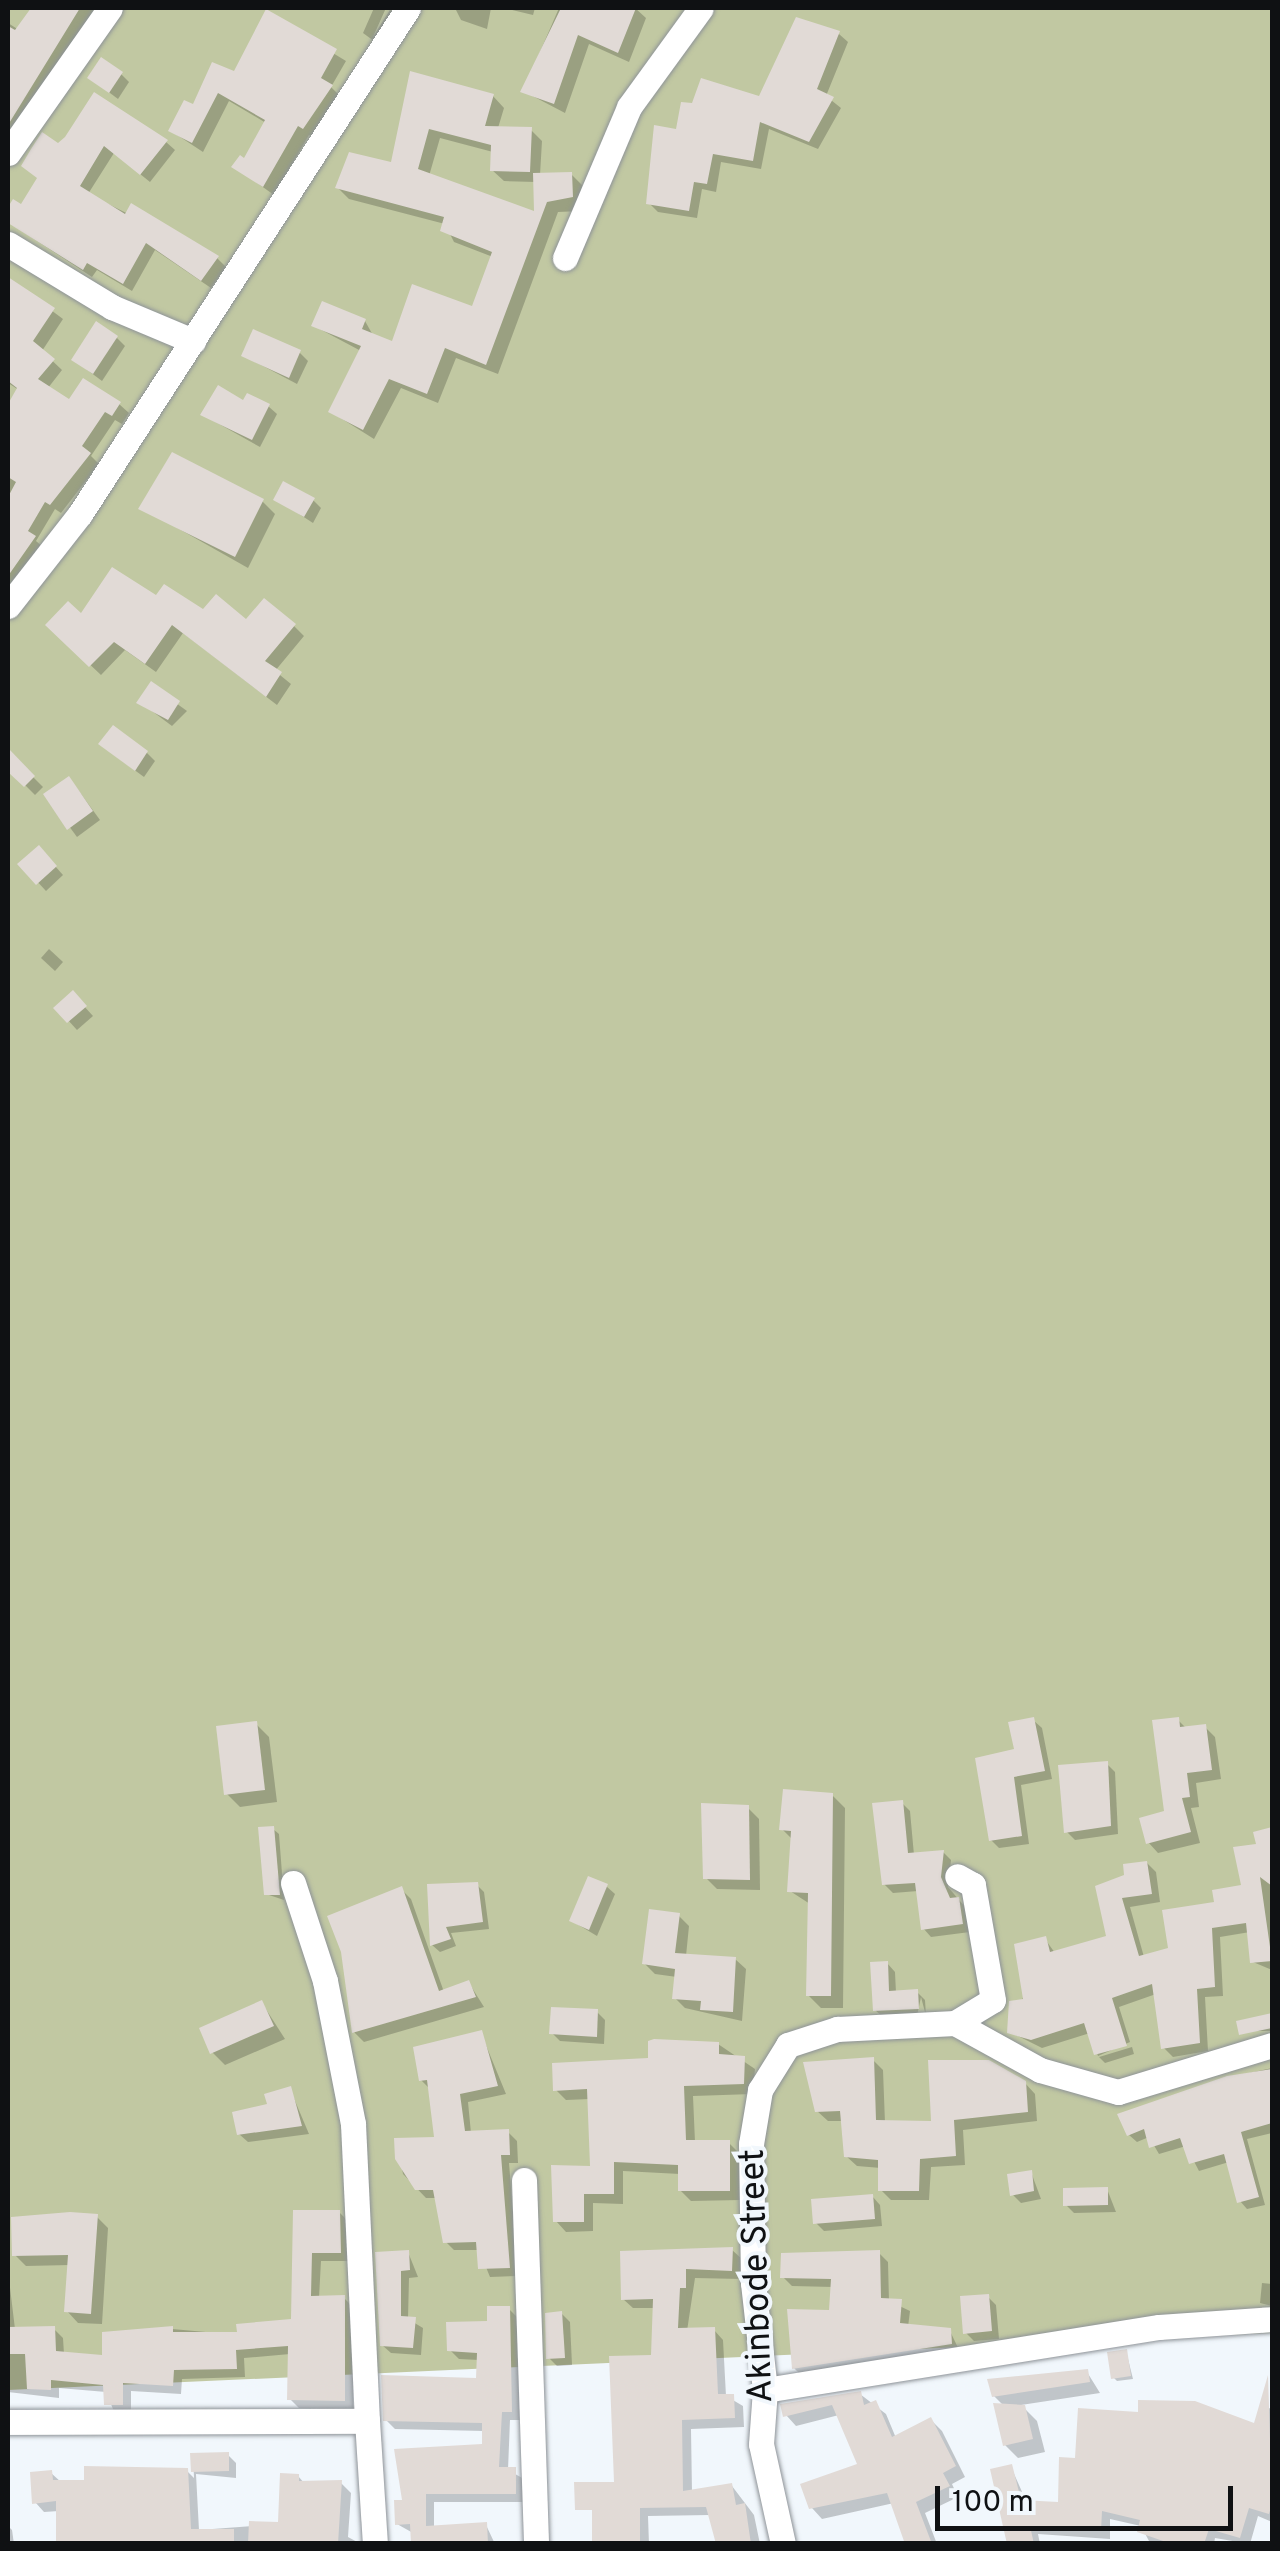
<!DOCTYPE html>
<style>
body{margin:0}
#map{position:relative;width:1280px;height:2551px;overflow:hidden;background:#f1f7fc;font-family:Overpass,sans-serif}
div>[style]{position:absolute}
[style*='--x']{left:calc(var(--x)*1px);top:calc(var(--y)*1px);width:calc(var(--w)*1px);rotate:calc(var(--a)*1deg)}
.forest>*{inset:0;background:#c1c8a2}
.shadow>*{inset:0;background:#0003}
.building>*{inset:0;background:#e1dad6}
.roads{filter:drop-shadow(0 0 2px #8e9398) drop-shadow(0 0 2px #8e9398)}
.minor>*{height:25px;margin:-12.5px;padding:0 12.5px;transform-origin:12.5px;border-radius:12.5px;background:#fff}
span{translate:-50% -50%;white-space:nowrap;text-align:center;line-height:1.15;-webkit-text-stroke:8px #f1f7fc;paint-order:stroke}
.street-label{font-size:35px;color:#0f1113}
.frame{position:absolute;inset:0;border:10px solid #0f1113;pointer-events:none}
.scale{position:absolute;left:935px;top:2486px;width:298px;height:45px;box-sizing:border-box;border:5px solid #0f1113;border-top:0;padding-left:12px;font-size:30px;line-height:35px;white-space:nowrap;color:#0f1113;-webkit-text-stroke:8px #f1f7fc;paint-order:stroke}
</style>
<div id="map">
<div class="forest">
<div style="clip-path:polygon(8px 8px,1272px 8px,1272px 2333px,8px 2390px)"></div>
</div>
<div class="shadow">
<div style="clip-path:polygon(34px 8px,95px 8px,8px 155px,8px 90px,14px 79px,8px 76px,8px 23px,19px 30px)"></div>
<div style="clip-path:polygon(374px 8px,386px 8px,373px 37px,390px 10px,396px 16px,378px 44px,363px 33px)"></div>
<div style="clip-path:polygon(455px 8px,491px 8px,487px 29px,461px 20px)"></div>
<div style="clip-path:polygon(504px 8px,535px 8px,533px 15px)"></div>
<div style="clip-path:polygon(559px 8px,635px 8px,646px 18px,629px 62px,589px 44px,565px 113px,523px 91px)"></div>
<div style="clip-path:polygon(267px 13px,346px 61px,331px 87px,342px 98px,315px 138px,309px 135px,274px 195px,235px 167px,245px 161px,266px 123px,229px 101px,203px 152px,171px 131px,235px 74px)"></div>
<div style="clip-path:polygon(839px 34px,848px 42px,826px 96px,841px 108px,818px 149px,769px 129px,761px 169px,721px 162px,716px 192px,702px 189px,697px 218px,658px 212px,649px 203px,679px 132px,760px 99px)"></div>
<div style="clip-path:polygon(121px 74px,129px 82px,118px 99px,90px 78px)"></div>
<div style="clip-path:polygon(evenodd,412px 74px,493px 96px,504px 108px,498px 128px,530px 129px,542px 141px,540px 175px,571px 174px,582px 185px,582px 211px,558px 212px,498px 374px,456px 358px,438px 403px,401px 388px,374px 439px,331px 412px,361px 351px,314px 326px,365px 321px,374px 337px,393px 344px,473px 309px,493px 257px,454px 242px,445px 224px,349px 199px,338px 188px,393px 164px,412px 74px,440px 138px,493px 152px,492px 170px,504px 181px,536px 182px,537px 214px,429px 176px,440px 138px)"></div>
<div style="clip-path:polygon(166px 142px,175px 150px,150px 182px,114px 153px,88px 194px,217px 258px,226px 267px,211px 288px,155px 250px,132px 291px,97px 270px,92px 277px,8px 222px,8px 212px,14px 202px,21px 207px,59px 146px)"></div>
<div style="clip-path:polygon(8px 278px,63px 319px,42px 351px,62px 370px,48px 388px,70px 403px,119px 404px,129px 413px,122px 424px,115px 420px,91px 456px,99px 464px,61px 513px,55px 509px,36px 541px,44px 548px,8px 601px,8px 409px,19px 390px,8px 383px)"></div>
<div style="clip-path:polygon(117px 338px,125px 346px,102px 381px,74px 360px)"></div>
<div style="clip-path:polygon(300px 353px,308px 361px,297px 384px,244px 356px)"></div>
<div style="clip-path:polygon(244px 404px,268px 406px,277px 414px,260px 447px,203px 415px)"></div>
<div style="clip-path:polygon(276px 499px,313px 500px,321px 508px,313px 523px)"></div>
<div style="clip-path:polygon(262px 501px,275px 514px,248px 568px,142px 508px)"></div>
<div style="clip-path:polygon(157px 599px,246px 622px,294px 626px,304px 636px,275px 671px,291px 684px,277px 705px,183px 633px,156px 672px,125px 650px,101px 675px,48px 625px)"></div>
<div style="clip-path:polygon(151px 685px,187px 711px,172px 726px,140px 702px)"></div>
<div style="clip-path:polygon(8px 752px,43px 787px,35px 795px,8px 768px)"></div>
<div style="clip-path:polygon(110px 752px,147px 753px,155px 761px,144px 777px)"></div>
<div style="clip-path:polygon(76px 787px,100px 820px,77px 837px,46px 795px)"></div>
<div style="clip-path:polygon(39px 848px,63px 875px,46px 891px,21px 864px)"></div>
<div style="clip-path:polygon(49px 949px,63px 962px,55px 971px,41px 958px)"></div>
<div style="clip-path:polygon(73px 994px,93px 1016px,77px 1030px,57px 1008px)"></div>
<div style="clip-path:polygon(1033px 1720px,1042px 1728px,1052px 1779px,1021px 1785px,1029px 1844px,999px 1848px,991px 1840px,1017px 1751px)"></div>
<div style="clip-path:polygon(1178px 1720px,1187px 1729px,1205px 1727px,1215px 1737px,1221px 1779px,1196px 1783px,1199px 1807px,1191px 1808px,1200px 1843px,1158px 1853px,1148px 1842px,1167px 1813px)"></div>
<div style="clip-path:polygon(256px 1724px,269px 1737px,277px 1802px,240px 1807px,227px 1794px)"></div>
<div style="clip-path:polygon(1107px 1764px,1115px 1772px,1118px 1834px,1075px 1840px,1067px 1832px)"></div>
<div style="clip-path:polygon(832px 1795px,845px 1808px,843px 2008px,821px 2008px,808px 1995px,810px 1904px,790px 1891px,793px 1840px,782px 1829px)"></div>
<div style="clip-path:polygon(902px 1803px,910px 1811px,914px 1855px,943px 1852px,951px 1860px,948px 1887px,966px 1908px,970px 1932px,931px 1937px,923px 1928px,918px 1891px,893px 1893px,884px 1884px)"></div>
<div style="clip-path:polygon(748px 1808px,759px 1819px,760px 1890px,717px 1889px,706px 1878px)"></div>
<div style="clip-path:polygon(273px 1829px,279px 1834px,284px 1900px,266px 1894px)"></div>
<div style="clip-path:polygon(1272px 1829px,1272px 1970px,1253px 1962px,1250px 1932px,1220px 1937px,1223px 1996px,1205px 1997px,1208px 2051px,1173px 2057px,1164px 2048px,1156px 1994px,1119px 2007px,1130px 2042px,1098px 2056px,1090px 2033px,1042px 2048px,1010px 2032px,1045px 1939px,1055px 1953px,1108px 1938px,1127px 1877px,1147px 1863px,1156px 1872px,1160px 1902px,1130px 1907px,1144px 1957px,1170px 1950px,1243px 1887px,1259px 1845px,1256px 1834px)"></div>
<div style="clip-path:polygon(477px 1885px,484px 1892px,489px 1929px,451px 1933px,456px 1946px,440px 1952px,432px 1945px)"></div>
<div style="clip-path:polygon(606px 1886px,615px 1894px,597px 1936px,572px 1921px)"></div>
<div style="clip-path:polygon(401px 1889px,411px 1899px,444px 1992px,469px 1983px,484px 2007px,364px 2042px,354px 2032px)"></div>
<div style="clip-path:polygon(679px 1916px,689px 1926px,686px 1956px,735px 1959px,746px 1969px,742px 2021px,685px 2008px,675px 1998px,677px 1977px,655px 1974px,645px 1964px)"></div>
<div style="clip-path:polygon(887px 1963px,895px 1972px,896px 1993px,917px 1992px,925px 2000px,926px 2016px,921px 1997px,917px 2016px,884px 2018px,875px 2010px)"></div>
<div style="clip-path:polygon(262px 2003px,285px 2039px,225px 2065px,212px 2052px)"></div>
<div style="clip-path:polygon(597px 2012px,605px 2020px,604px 2044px,560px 2041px,552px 2033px)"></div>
<div style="clip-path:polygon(1272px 2015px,1272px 2031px,1245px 2031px,1243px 2022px)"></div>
<div style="clip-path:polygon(481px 2033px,506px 2094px,468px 2102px,471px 2133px,508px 2132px,517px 2141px,518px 2163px,509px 2163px,518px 2276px,490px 2277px,479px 2250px,454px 2250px,445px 2241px,437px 2198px,426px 2198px,403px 2174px,397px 2141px,437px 2139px,431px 2090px,421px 2080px)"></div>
<div style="clip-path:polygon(718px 2044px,755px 2069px,753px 2094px,693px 2096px,695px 2142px,729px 2143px,739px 2153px,740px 2200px,691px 2201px,680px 2190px,680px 2174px,623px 2171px,623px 2204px,593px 2203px,593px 2231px,566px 2232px,556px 2221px,592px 2168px,590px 2099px,566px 2100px,556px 2090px)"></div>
<div style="clip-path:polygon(1132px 2047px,1134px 2054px,1105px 2063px,1099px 2057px)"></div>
<div style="clip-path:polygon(873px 2060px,883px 2070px,885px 2123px,933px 2123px,1025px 2083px,1035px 2094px,1037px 2121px,963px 2130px,965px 2165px,931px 2167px,929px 2200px,891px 2200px,881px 2190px,881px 2168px,857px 2166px,846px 2156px,843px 2121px,828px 2121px,817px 2111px)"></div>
<div style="clip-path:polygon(1272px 2068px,1272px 2133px,1247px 2139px,1265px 2205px,1247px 2209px,1240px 2201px,1229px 2162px,1199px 2171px,1186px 2146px,1159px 2154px,1149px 2137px,1137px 2142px,1129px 2135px,1227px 2078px)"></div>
<div style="clip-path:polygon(290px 2089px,309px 2134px,248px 2142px,239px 2134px)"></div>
<div style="clip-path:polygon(1031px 2172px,1041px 2199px,1021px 2203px,1013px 2195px)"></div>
<div style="clip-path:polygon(1107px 2189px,1116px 2212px,1074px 2213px,1066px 2205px)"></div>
<div style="clip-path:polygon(872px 2196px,880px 2205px,882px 2226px,824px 2231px,816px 2223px)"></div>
<div style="clip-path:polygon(296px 2212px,339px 2212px,348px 2221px,349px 2261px,321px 2261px,319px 2298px,344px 2298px,353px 2307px,353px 2409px,299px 2408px,290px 2399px,290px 2354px,244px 2358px,245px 2377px,182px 2379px,181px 2394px,131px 2391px,131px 2414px,115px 2414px,106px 2392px,59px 2388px,59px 2398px,8px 2392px,8px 2271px,15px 2329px,54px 2329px,63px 2338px,64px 2354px,105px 2358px,172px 2329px,240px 2335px,293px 2322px)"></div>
<div style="clip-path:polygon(97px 2217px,108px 2228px,102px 2324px,78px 2323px,67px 2311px,70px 2265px,26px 2266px,15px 2255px)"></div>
<div style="clip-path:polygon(732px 2250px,742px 2259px,741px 2279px,695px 2278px,687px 2331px,714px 2330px,723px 2340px,726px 2396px,743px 2406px,744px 2427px,691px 2429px,692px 2492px,732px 2486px,754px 2515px,760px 2544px,718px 2544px,710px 2515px,648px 2516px,649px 2544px,607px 2544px,616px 2484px,653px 2357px,655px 2308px,633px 2308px,623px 2299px,623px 2254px)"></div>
<div style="clip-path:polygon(408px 2252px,418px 2277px,409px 2278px,408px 2319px,423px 2328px,421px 2355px,391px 2353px,382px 2345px,378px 2254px)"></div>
<div style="clip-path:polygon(879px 2253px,888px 2262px,889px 2301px,910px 2311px,908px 2327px,950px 2331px,960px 2352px,803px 2377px,794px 2368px,832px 2312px,833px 2287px,792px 2286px,783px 2277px)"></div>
<div style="clip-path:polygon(1262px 2283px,1272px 2284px,1272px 2306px,1260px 2303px)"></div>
<div style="clip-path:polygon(988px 2297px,996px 2305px,999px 2339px,974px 2341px,966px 2333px)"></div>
<div style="clip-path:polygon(509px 2309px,518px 2318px,520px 2420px,510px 2420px,508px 2470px,524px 2479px,524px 2502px,434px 2502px,434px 2528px,486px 2525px,495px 2544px,413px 2544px,413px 2533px,397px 2524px,405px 2503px,485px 2447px,484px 2431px,395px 2429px,386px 2420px,478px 2380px,479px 2360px,459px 2359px,450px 2350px)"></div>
<div style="clip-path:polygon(562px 2314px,570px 2322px,572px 2365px,557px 2366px,549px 2358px)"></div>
<div style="clip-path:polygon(1126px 2351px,1133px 2379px,1117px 2381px,1114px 2378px)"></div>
<div style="clip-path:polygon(1087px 2372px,1100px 2393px,1021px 2405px,1037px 2421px,1045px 2452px,1018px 2458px,1005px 2445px,1004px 2406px,994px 2396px)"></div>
<div style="clip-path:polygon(860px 2394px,886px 2414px,896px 2438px,931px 2420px,942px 2431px,965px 2477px,952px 2484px,958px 2497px,925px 2513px,937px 2544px,908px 2544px,894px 2503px,822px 2519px,812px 2508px,860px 2465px,839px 2415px,796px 2426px,786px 2415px)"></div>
<div style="clip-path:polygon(1262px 2406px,1272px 2409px,1272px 2522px,1258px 2516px,1250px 2544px,1215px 2538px,1214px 2544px,1161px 2544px,1149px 2541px,1141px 2526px,1110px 2519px,1110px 2539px,1038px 2534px,1040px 2544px,1001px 2544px,1009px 2542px,1011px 2467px,1027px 2503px,1060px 2505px,1077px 2460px,1256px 2427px)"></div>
<div style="clip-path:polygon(193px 2455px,228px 2455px,236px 2463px,236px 2478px,196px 2474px,199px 2530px,281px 2524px,298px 2476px,305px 2484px,341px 2483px,351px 2493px,348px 2537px,361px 2544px,59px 2544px,59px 2511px,44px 2512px,35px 2502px,51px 2473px,61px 2482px,187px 2471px,194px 2478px)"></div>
<div style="clip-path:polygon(8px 2526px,12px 2530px,14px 2544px,8px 2544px)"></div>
</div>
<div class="building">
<div style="clip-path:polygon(31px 8px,80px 8px,8px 125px,8px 26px,15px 30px)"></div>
<div style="clip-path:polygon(561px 8px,636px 8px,618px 53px,578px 35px,554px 104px,520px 92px)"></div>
<div style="clip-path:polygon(266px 9px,337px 49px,321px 78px,333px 85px,303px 129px,298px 126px,263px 187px,231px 167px,240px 155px,244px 158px,265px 120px,218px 93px,192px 143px,168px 131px,184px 100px,193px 104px,212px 62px,234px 71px)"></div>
<div style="clip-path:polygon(796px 17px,840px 31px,817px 89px,834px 97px,809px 142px,760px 122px,753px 161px,713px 154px,707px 184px,694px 182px,689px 211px,646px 204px,654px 125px,676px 129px,681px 102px,692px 103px,701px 78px,759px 96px)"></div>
<div style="clip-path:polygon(101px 57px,123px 72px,109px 93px,87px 78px)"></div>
<div style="clip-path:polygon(410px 71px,494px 94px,485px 126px,532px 127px,530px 172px,490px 171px,491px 145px,429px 129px,418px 169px,534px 211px,533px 173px,572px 172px,573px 197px,547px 202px,486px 365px,445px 348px,427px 394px,389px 379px,363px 430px,328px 412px,361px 346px,311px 326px,322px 301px,366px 319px,362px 329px,392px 341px,412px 284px,472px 306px,492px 252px,440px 231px,444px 217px,335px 188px,349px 152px,391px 162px)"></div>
<div style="clip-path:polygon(94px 92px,168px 140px,140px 175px,104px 146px,80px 186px,125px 214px,131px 203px,219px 256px,201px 281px,146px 243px,123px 284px,87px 263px,83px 270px,8px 223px,8px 207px,13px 199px,21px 204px,37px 178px,21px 166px,31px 149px,42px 132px,58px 143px,65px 137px)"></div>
<div style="clip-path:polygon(8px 277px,55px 308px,33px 341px,55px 359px,38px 379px,69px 399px,83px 378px,121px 402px,112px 416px,105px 412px,82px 446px,91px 453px,50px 505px,45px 502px,28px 531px,36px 536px,8px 576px,8px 497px,16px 482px,8px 477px,8px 404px,17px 388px,8px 381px)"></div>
<div style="clip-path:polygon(96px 321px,118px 336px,93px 374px,71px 360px)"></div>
<div style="clip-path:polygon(253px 329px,301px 350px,289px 378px,241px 356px)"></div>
<div style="clip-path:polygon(218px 385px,243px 400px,247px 393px,270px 404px,252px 440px,200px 415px)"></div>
<div style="clip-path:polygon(172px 452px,264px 499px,235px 557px,138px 509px)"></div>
<div style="clip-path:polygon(283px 481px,315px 498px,304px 517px,273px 500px)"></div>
<div style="clip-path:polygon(112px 567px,156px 595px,164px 584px,203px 609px,216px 594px,246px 619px,264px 598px,296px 624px,265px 661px,282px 672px,266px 697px,172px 625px,145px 664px,114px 642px,89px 667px,45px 625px,68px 601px,81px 613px)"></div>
<div style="clip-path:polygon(151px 681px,180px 701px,168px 720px,136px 703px)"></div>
<div style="clip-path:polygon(113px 725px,148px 751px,135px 771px,98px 744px)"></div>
<div style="clip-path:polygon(8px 748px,35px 776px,24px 787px,8px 772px)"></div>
<div style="clip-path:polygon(69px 776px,93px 811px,67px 830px,43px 794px)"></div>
<div style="clip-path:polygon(39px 845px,57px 866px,36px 885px,17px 864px)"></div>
<div style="clip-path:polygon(73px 990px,87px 1006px,67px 1023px,53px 1008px)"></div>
<div style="clip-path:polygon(1034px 1717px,1045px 1771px,1014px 1777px,1022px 1836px,989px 1841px,975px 1758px,1014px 1749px,1008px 1722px)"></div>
<div style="clip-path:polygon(1179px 1717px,1180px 1727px,1206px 1724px,1212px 1770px,1187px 1773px,1190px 1797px,1182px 1798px,1191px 1832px,1146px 1844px,1139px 1818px,1164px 1811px,1152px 1720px)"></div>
<div style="clip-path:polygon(257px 1721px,265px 1790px,224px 1795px,216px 1726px)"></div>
<div style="clip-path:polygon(1108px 1761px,1111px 1826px,1064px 1833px,1058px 1765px)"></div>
<div style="clip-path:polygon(783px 1789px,833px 1793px,831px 1996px,806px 1996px,808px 1893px,787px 1892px,791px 1831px,779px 1830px)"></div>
<div style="clip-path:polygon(903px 1800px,908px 1853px,944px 1850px,941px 1877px,950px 1898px,959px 1897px,963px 1924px,921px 1930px,915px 1883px,882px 1885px,872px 1803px)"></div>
<div style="clip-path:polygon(701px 1803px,749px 1805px,750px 1880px,703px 1879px)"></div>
<div style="clip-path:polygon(274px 1826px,280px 1895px,264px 1895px,258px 1827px)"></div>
<div style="clip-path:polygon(1272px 1827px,1272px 1886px,1260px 1877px,1272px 1961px,1250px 1963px,1246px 1923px,1212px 1928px,1215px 1987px,1197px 1989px,1200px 2043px,1161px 2049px,1152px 1984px,1112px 1998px,1127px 2046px,1094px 2055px,1084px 2023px,1031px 2040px,1007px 2033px,1009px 2001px,1023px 1999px,1014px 1944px,1046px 1936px,1050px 1952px,1106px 1936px,1095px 1886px,1124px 1875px,1123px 1864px,1147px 1861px,1152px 1894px,1122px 1898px,1139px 1956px,1168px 1948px,1162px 1910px,1214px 1902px,1212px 1890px,1241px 1885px,1233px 1847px,1256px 1844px,1253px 1832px)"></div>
<div style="clip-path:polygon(588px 1876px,608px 1884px,589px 1930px,569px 1921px)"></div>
<div style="clip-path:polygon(478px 1882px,483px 1922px,446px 1927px,451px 1939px,430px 1946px,427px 1884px)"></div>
<div style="clip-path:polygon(402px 1886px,439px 1991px,469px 1980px,476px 1997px,352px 2033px,341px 1952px,327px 1916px)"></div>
<div style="clip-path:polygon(649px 1909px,680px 1913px,675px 1953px,736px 1957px,733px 2012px,700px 2010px,701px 2001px,672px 1999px,675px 1969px,642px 1964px)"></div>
<div style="clip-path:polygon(888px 1961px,889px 1991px,918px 1989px,919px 2009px,873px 2011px,870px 1962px)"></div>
<div style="clip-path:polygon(262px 2000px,274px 2026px,210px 2054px,199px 2028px)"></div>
<div style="clip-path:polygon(551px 2007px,598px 2009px,597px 2037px,549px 2034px)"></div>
<div style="clip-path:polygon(1272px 2013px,1272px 2028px,1239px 2035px,1236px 2021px)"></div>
<div style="clip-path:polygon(482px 2030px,498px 2086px,460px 2094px,465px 2131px,509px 2129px,510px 2155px,501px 2155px,510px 2268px,478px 2269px,476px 2242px,443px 2243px,433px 2190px,415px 2190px,395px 2159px,394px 2138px,434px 2137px,427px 2080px,419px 2081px,413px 2047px)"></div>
<div style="clip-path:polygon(654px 2039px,719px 2042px,719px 2054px,745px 2056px,744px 2084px,684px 2086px,686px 2140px,730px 2140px,730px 2191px,678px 2191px,678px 2165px,614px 2162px,614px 2194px,584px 2194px,584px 2222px,553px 2222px,551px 2165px,590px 2166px,587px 2089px,553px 2091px,552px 2063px,648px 2058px,648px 2041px)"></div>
<div style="clip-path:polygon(874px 2057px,876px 2120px,931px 2121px,928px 2060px,989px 2060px,1026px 2081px,1028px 2112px,954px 2120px,956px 2156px,920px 2159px,919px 2191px,878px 2191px,878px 2160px,844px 2157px,840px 2111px,815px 2112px,803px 2062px)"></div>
<div style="clip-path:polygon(1272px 2069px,1272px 2123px,1241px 2132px,1259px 2197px,1237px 2203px,1224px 2154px,1189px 2164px,1180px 2138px,1149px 2148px,1144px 2129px,1127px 2136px,1117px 2114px,1227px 2076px)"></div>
<div style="clip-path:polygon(291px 2086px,302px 2126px,237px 2135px,232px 2112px,267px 2104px,264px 2094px)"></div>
<div style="clip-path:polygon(1032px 2170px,1034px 2191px,1010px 2196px,1007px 2174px)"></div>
<div style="clip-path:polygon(1108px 2187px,1108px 2205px,1063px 2206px,1063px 2188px)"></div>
<div style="clip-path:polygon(873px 2194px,875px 2219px,813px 2224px,811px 2199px)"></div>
<div style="clip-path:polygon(293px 2210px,340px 2210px,341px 2253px,312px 2253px,311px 2296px,345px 2295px,345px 2401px,287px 2400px,288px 2346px,236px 2350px,237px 2369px,174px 2370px,173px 2386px,123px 2383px,123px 2405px,104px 2405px,103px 2385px,51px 2380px,51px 2390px,27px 2389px,25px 2354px,8px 2354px,8px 2327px,55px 2326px,56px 2351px,102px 2355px,102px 2332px,173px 2326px,173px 2332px,237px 2332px,236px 2324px,291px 2319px)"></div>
<div style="clip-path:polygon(70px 2212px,98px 2214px,91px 2314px,64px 2312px,68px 2255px,12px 2256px,11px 2217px)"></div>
<div style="clip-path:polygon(733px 2247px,732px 2271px,686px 2269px,686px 2288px,680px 2288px,678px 2328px,715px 2327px,718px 2394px,734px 2394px,735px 2418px,682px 2420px,683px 2491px,732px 2483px,736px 2505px,745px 2503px,751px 2544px,716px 2544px,706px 2507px,640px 2508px,640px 2544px,592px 2544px,592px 2510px,575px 2510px,574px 2482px,614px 2482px,609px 2356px,651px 2355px,653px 2299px,621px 2300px,620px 2251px)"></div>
<div style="clip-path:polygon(409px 2250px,410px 2270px,401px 2271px,401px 2316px,416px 2317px,413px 2348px,380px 2346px,375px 2252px)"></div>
<div style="clip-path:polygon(880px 2250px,881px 2298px,902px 2299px,900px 2323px,951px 2328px,952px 2344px,792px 2369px,787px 2309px,829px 2310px,831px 2279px,780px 2278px,781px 2253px)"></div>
<div style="clip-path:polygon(989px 2294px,992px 2331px,963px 2334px,960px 2296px)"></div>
<div style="clip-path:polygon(487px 2306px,510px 2306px,512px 2412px,502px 2412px,499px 2467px,516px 2467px,516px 2494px,426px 2494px,426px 2526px,487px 2522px,488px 2544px,411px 2544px,410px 2524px,395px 2525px,394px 2500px,402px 2500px,394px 2449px,482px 2444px,482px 2423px,383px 2421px,381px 2375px,476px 2378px,477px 2353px,447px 2351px,446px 2322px,487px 2321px)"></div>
<div style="clip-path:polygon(562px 2311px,565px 2358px,546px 2359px,545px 2313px)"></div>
<div style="clip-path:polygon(1127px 2349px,1131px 2376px,1111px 2379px,1107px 2352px)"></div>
<div style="clip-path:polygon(1088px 2369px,1090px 2382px,992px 2397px,987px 2379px)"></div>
<div style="clip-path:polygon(1268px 2375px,1272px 2503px,1269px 2514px,1249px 2508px,1240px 2538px,1209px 2529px,1204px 2544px,1166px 2542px,1137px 2532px,1140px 2520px,1102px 2511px,1101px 2531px,1030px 2526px,1034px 2544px,1007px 2544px,990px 2469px,1012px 2464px,1021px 2500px,1058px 2502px,1059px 2457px,1075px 2458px,1078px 2408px,1138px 2412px,1138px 2400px,1195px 2401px,1254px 2423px)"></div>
<div style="clip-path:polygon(861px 2391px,864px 2405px,876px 2400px,892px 2437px,931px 2417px,956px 2466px,943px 2473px,950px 2486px,916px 2502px,932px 2544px,905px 2544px,887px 2493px,809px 2509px,800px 2484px,857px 2464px,832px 2405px,783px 2417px,780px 2404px)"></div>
<div style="clip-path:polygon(993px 2403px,1025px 2405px,1033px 2439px,1003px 2446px)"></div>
<div style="clip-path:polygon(229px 2452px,229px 2471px,191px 2472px,190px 2453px)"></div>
<div style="clip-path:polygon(84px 2466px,188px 2468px,191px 2529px,234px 2529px,234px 2544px,56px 2544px,56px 2501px,32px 2504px,30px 2472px,52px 2470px,53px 2480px,84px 2480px)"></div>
<div style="clip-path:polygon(280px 2473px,299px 2474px,299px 2481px,342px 2480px,338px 2544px,248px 2544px,249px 2521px,278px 2522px)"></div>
</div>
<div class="roads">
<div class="minor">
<div style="--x:8;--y:153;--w:177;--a:-54.9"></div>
<div style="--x:8;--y:244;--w:122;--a:31.2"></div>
<div style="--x:112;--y:307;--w:88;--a:22.8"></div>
<div style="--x:565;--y:258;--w:164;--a:-67"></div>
<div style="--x:629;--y:107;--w:122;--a:-54"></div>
<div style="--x:8;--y:606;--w:117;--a:-52"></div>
<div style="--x:80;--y:514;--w:603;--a:-57.05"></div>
<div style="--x:293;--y:1883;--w:103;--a:71.9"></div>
<div style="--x:325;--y:1981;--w:146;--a:78.9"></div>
<div style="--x:353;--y:2124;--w:297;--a:87.3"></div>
<div style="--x:955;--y:2023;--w:44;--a:-31.2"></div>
<div style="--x:993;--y:2000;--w:117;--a:-99.9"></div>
<div style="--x:973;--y:1885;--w:18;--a:-151"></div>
<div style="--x:524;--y:2180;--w:364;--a:88.1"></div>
<div style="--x:765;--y:2390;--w:399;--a:-9.1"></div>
<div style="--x:1159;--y:2327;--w:113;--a:-4"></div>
<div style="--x:8;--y:2422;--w:359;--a:-0.2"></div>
<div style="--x:367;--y:2421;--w:123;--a:86.3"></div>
<div style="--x:783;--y:2544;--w:102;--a:-102.4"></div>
<div style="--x:761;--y:2444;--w:54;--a:-85.8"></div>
<div style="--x:765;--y:2390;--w:108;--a:-96.4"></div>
<div style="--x:753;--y:2283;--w:139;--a:-90.8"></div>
<div style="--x:751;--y:2144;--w:55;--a:-80.5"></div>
<div style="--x:760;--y:2090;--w:53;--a:-58.1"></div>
<div style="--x:788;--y:2045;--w:52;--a:-18.1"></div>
<div style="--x:837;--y:2029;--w:118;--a:-2.9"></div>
<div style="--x:955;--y:2023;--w:97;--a:28.9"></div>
<div style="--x:1040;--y:2070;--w:81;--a:15.8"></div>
<div style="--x:1118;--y:2092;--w:161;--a:-17"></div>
</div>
</div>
<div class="street-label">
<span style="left:758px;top:2276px;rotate:-92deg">Akinbode Street</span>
</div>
<div class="frame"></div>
<div class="scale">100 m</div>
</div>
